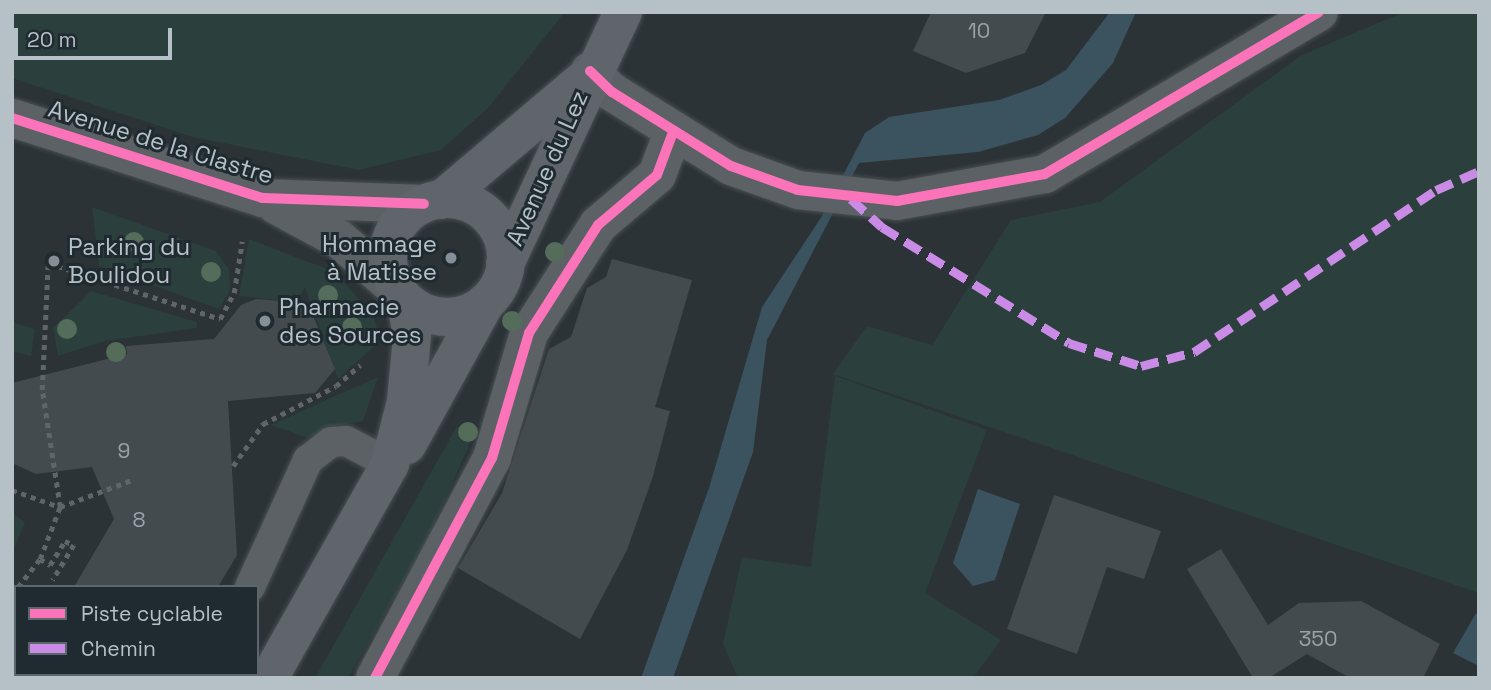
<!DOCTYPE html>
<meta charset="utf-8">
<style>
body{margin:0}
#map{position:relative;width:1491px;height:690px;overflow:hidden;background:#2b3337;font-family:"Space Grotesk",sans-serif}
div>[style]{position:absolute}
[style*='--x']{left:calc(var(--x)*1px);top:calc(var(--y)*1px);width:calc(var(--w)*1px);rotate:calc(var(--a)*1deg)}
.green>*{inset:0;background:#2b3f3c}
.water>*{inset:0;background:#3b525f}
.building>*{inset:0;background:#444b4f}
.path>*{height:4.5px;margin-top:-2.25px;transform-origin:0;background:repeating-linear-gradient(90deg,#5f6568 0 5px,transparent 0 10px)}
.roads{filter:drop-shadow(0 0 2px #494f52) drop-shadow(0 0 2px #494f52)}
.lane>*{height:30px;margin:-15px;padding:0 15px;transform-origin:15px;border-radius:15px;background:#5b6165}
.street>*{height:38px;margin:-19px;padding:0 19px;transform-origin:19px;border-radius:19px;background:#5b6165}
.secondary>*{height:38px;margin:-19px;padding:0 19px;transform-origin:19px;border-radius:19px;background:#5f656a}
.secondary>.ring{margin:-19px;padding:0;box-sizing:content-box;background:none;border:38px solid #5f656a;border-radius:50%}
.quiet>*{height:9px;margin-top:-4.5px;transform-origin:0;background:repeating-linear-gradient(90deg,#ca8be6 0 18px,transparent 0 27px)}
.cycleway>*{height:10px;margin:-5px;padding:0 5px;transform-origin:5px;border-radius:5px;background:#fb73b8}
.trees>*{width:20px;height:20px;margin:-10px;border-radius:50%;background:#546c5a}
.dots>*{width:19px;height:19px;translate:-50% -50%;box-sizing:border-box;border:4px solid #1f2a31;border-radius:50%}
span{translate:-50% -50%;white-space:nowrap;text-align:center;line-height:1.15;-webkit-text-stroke:6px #1f2a31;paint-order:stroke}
.number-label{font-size:21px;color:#9aa3a9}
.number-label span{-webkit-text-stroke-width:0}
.street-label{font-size:24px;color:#b6c0c7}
.poi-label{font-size:24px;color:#b6c0c7}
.right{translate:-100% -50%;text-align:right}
.left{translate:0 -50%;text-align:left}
.frame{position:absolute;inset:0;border:14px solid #b6c0c7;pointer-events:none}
.legend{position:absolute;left:14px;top:585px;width:245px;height:91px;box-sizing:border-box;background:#1f2a31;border:2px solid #5b666d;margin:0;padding:9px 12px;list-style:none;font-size:21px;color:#b6c0c7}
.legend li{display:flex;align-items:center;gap:14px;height:35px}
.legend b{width:35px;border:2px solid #5b666d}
.scale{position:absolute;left:14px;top:28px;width:158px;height:32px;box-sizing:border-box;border:4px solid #b6c0c7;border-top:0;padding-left:9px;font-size:21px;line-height:24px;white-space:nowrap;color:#b6c0c7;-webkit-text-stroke:5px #1f2a31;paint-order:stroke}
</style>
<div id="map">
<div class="green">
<div style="clip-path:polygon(12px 12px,565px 12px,488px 108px,441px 150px,359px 170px,193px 137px,12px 78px)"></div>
<div style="clip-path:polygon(1404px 12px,1479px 12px,1479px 593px,833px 374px,867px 326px,932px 345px,1011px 220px,1100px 202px,1302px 55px)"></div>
<div style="clip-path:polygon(92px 207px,216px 251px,229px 269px,230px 290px,219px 309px,99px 266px)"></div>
<div style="clip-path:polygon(249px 239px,335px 272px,373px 315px,381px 340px,338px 379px,305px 287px,296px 302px,239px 296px)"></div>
<div style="clip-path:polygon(91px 291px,197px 322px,197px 328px,105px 341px,58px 356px,53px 328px)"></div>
<div style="clip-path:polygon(12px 322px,35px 329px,31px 356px,12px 351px)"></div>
<div style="clip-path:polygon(835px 376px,987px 430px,925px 593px,1001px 640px,973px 678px,738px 678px,723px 644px,742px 557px,811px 567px)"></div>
<div style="clip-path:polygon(378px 377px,363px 421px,327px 427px,308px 438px,271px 425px)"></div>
<div style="clip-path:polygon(457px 426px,477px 427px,426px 543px,348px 678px,315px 678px)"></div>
<div style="clip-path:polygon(12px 513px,25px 522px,12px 554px)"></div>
</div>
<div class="water">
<div style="clip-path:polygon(1110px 12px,1136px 12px,1113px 63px,1065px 118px,1038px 135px,978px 152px,859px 163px,767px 340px,753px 452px,673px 678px,641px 678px,709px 488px,762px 307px,822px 216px,865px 133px,889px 117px,999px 100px,1041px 85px,1066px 70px)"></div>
<div style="clip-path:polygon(978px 489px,1020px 504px,995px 580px,973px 586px,953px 563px)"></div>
<div style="clip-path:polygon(1476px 613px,1479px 615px,1479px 666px,1453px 653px)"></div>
</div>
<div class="building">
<div style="clip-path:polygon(931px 12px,1046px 12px,1025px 53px,966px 73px,913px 51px)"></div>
<div style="clip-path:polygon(612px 259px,692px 280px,655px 407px,670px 411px,653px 476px,627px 550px,580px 639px,458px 568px,502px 493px,549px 349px,571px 337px,587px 288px,606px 277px)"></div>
<div style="clip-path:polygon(256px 299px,308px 303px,335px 369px,315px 393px,228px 401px,237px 555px,218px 587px,74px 587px,114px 519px,92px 467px,36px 474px,12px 463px,12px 383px,127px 354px,126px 346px,214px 339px,241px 305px)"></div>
<div style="clip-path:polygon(1054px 495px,1161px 531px,1144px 579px,1107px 567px,1077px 654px,1007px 629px)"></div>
<div style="clip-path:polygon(1221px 549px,1268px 625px,1299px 603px,1361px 601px,1440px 644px,1423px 678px,1350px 678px,1307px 654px,1269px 678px,1253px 678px,1187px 569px)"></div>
</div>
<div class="path">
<div style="--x:233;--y:466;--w:52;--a:-54.5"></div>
<div style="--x:263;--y:424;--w:82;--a:-27.5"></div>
<div style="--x:336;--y:386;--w:32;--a:-41"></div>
<div style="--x:12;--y:490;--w:51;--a:19.5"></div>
<div style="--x:60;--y:507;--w:77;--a:-20.6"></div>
<div style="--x:40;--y:559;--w:12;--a:31"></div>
<div style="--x:50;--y:565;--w:28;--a:-58"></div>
<div style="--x:65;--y:541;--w:10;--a:24"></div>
<div style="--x:74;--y:545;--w:41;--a:121"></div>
<div style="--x:18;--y:587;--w:36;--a:-52"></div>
<div style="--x:40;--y:559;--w:56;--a:-69"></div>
<div style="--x:60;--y:507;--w:118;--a:-98.7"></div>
<div style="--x:42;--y:390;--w:127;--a:-87.3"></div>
<div style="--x:48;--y:263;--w:181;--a:18"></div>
<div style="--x:220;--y:319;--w:30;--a:-62"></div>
<div style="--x:234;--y:293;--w:52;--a:-81.1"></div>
<div style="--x:12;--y:594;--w:6;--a:-45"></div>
</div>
<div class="roads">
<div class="lane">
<div style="--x:250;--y:587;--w:140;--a:-65.5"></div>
<div style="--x:308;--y:460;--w:29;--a:-38"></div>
<div style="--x:331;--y:442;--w:15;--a:-4"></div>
<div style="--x:346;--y:441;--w:50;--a:27.6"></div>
<div style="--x:218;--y:678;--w:4;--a:-76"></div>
</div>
<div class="street">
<div style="--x:590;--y:71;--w:30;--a:44"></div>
<div style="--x:612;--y:92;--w:140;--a:31.9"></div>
<div style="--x:731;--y:166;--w:71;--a:19.7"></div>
<div style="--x:798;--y:190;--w:100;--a:6.3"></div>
<div style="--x:897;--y:201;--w:150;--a:-10.3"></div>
<div style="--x:1045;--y:174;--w:318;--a:-30.6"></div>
<div style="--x:12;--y:118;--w:262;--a:17.7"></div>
<div style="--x:262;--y:198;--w:162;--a:2.1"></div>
<div style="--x:276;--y:205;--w:72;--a:28.4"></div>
<div style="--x:339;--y:239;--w:77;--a:40.8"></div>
<div style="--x:375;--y:678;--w:249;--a:-62"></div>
<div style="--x:492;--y:458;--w:130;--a:-73.5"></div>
<div style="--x:529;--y:333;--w:128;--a:-57.4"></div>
<div style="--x:598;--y:225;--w:77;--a:-40.3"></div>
<div style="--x:657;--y:175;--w:46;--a:-69.6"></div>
</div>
<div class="secondary">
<div class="ring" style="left:388px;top:199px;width:80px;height:80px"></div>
<div style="--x:441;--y:200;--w:185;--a:-40.2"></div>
<div style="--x:505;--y:264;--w:278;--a:-64.9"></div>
<div style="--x:407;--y:445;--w:163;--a:-61.1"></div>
<div style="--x:269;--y:678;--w:246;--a:-60.5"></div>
<div style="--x:390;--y:464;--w:65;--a:-75.7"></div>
<div style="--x:406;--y:401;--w:65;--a:-84.7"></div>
<div style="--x:412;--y:336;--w:36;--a:-100"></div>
</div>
</div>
<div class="quiet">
<div style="--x:851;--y:199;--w:42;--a:42.1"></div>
<div style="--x:882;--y:227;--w:220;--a:31.8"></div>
<div style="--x:1069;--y:343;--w:76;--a:17.7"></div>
<div style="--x:1141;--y:366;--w:55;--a:-14.8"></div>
<div style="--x:1194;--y:352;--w:291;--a:-33.8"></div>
<div style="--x:1436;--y:190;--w:47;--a:-23.8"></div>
</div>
<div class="cycleway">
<div style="--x:590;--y:71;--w:30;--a:44"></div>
<div style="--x:612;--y:92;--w:140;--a:31.9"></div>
<div style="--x:731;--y:166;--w:71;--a:19.7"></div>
<div style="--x:798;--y:190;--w:100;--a:6.3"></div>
<div style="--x:897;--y:201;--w:150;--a:-10.3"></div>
<div style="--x:1045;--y:174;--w:318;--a:-30.6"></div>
<div style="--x:12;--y:118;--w:262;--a:17.7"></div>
<div style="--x:262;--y:198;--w:162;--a:2.1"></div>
<div style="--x:375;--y:678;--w:249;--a:-62"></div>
<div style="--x:492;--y:458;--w:130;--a:-73.5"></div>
<div style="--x:529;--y:333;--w:128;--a:-57.4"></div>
<div style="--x:598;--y:225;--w:77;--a:-40.3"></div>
<div style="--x:657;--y:175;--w:46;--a:-69.6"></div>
</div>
<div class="trees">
<div style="left:134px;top:242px"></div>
<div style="left:555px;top:252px"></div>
<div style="left:211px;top:272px"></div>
<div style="left:328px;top:295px"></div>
<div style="left:512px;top:321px"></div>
<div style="left:352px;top:327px"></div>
<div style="left:67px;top:329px"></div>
<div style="left:116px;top:352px"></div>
<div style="left:468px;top:432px"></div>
</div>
<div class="dots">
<div style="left:451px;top:258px;background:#858f95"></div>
<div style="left:54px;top:261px;background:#858f95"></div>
<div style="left:265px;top:321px;background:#858f95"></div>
</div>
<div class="number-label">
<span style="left:979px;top:31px">10</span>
<span style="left:124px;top:451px">9</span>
<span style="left:139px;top:520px">8</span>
<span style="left:1318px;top:639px">350</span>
</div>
<div class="street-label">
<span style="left:161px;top:142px;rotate:17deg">Avenue de la Clastre</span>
<span style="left:547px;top:168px;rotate:-66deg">Avenue du Lez</span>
</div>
<div class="poi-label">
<span class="right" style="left:437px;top:258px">Hommage<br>à Matisse</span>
<span class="left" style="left:68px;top:261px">Parking du<br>Boulidou</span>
<span class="left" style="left:279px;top:321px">Pharmacie<br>des Sources</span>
</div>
<div class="frame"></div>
<ul class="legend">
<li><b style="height:9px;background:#fb73b8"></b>Piste cyclable</li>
<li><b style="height:9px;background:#ca8be6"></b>Chemin</li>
</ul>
<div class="scale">20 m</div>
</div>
